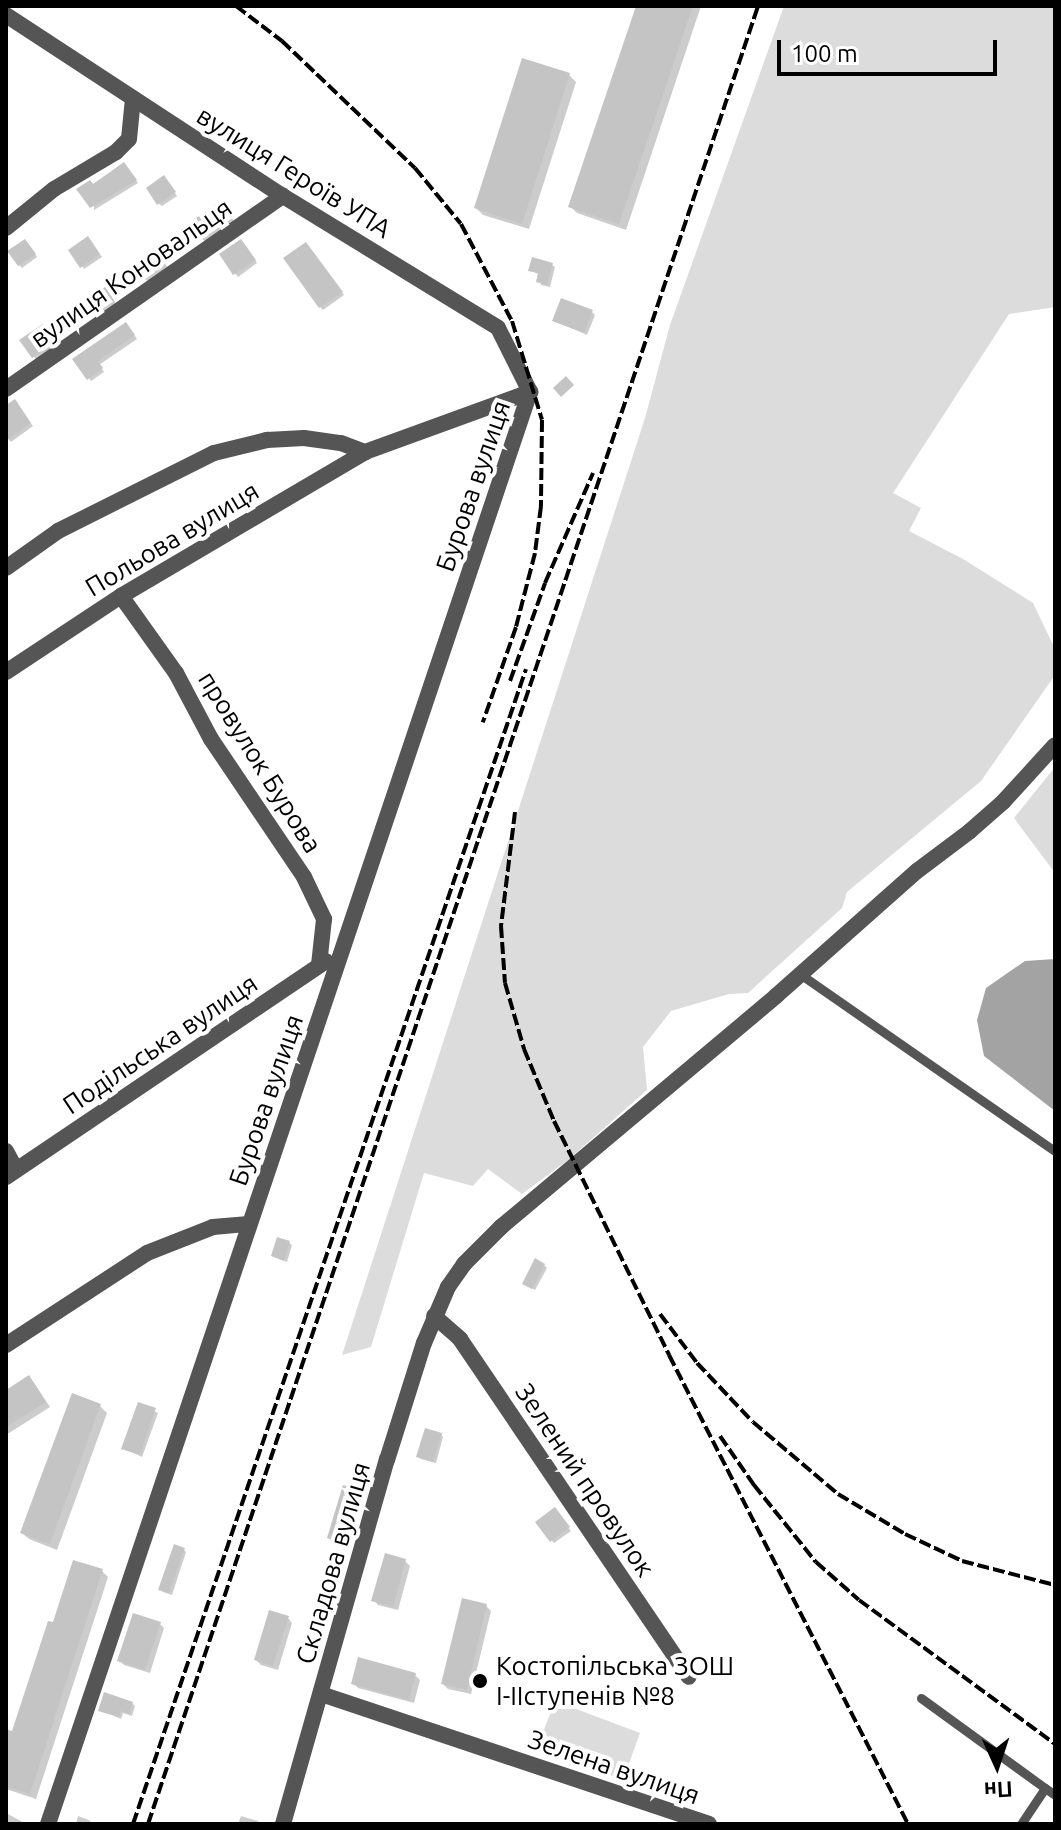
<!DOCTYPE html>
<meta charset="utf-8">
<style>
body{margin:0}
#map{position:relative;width:1061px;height:1830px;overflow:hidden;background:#fff;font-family:Ubuntu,sans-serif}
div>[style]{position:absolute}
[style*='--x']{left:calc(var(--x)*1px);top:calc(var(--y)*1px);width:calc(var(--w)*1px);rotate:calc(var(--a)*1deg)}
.green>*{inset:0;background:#dcdcdc}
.water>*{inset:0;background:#a3a3a3}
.shadow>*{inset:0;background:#0003}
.building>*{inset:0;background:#c4c4c4}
.service>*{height:9px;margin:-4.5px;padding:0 4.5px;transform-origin:4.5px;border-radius:4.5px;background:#555}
.minor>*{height:16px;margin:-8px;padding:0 8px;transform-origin:8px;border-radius:8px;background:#555}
.rail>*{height:4px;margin-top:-2px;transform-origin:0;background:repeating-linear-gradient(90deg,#000 0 12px,transparent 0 16px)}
.dots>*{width:22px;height:22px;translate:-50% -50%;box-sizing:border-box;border:4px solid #fff;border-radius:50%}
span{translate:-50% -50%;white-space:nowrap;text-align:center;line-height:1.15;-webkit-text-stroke:8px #fff;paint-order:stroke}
.street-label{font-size:26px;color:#000}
.poi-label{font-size:26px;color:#000}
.left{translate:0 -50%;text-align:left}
.frame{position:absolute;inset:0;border:8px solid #000;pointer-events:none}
.north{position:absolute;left:957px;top:1726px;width:80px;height:80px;-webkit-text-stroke:6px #fff;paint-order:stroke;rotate:177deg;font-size:22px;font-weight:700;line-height:32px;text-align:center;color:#000}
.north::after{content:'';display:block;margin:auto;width:28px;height:36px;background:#000;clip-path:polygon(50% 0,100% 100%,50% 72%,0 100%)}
.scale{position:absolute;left:777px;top:40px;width:220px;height:36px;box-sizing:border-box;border:4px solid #000;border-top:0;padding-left:10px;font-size:24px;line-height:28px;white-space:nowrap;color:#000;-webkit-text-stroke:6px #fff;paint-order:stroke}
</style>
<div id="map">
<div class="green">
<div style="clip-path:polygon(784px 6px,1055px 6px,1055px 307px,1009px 314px,893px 493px,921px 508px,909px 531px,963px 559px,1033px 603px,1055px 649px,1055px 675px,981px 781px,847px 892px,842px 908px,748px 993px,729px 994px,671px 1011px,643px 1047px,647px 1090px,568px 1160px,522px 1194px,488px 1169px,473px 1186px,424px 1173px,371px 1347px,342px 1355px,645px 418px,670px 325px)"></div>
<div style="clip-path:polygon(1055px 767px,1055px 873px,1014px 818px)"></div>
<div style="clip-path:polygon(555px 1701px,640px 1733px,623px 1780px,537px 1748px)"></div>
</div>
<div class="water">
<div style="clip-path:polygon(1055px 959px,1055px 1111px,984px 1056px,977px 1020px,986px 988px,1025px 961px)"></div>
</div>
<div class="shadow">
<div style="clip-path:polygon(638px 6px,701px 6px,626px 230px,577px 213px,571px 207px)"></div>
<div style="clip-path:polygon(569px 75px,576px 82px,529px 229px,483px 215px,476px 208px)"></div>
<div style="clip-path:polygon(127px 168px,138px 183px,94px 210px,93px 186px)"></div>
<div style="clip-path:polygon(166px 180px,177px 196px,162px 206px,159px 204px)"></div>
<div style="clip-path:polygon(223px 206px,234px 221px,205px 241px,202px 239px)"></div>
<div style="clip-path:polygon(91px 242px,102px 257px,84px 269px,82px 266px)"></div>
<div style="clip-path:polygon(28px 244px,37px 257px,22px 268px,19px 265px)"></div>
<div style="clip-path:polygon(244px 244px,257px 263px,238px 277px,221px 255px)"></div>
<div style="clip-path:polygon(308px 248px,344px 295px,323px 310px,320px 307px)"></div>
<div style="clip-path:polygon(157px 253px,168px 268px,148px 281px,145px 279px)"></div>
<div style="clip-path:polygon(552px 265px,555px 267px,550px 287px,541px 285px,540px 275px,530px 270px)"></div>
<div style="clip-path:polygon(108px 292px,116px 304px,99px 315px,96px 312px)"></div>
<div style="clip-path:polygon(592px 312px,595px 315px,587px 335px,554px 320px)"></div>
<div style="clip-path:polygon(129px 327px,137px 339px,99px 365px,104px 372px,91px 381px,75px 360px)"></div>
<div style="clip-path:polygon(45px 329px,56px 345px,36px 359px,33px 356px)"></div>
<div style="clip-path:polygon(17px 405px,33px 426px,11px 442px,6px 436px,6px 408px)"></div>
<div style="clip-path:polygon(289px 1243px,292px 1245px,287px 1262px,273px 1256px)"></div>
<div style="clip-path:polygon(544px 1265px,547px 1268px,535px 1290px,527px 1286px)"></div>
<div style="clip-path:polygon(34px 1383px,50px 1407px,6px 1435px,6px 1392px)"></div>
<div style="clip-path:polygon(73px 1396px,100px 1406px,107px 1413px,57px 1550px,29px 1539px,22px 1533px)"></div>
<div style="clip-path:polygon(139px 1404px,158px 1413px,142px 1457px,124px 1448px)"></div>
<div style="clip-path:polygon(441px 1434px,443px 1437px,436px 1463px,421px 1459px,419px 1456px)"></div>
<div style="clip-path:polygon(357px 1491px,360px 1494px,346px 1545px,332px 1541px,329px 1538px)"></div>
<div style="clip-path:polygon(557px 1513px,571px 1531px,554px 1543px,552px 1541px)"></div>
<div style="clip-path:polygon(183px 1549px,186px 1552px,172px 1595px,163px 1592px,160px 1589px)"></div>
<div style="clip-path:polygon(405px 1561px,410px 1566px,398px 1610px,378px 1605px,374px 1600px)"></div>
<div style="clip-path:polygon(102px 1571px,108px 1577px,36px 1799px,6px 1789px,6px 1740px,14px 1734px,54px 1625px)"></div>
<div style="clip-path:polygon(486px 1606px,491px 1611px,471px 1694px,448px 1689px,443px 1684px)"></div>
<div style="clip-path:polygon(288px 1618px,292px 1623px,278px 1670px,261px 1665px,256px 1660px)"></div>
<div style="clip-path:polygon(160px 1624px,164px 1628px,150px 1673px,124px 1665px,119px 1660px)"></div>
<div style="clip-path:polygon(415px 1675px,420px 1680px,414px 1703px,358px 1688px,353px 1683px)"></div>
<div style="clip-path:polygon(132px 1703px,135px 1706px,132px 1716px,123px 1713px,121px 1719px,100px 1710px)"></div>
<div style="clip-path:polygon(6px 1813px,21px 1821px,24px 1824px,6px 1824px)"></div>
<div style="clip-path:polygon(78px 1816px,89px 1820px,92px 1824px,76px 1824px)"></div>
<div style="clip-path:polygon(241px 1816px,258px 1821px,260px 1824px,238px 1824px)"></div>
</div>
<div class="building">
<div style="clip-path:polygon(636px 6px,693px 6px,619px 224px,568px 207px)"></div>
<div style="clip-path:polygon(522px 58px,570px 73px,522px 224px,474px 208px)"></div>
<div style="clip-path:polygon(124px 162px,137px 180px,90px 208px,76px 189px,90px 180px,93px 184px)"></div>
<div style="clip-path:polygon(164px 175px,176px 192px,157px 205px,146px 188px)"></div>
<div style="clip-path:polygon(220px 201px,232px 218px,201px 240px,189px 223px)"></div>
<div style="clip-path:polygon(88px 236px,100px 254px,80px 268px,68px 250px)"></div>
<div style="clip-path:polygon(25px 239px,36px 254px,18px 266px,7px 251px)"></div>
<div style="clip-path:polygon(241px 239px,256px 260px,233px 275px,219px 254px)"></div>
<div style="clip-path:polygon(306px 242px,343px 292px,319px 308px,283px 258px)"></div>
<div style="clip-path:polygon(155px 247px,166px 264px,143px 280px,132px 264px)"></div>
<div style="clip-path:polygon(532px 257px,553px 263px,547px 285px,536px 282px,538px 273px,528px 271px)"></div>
<div style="clip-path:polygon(105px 287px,114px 300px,95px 314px,86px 300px)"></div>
<div style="clip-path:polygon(561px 298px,593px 310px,584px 333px,552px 321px)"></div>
<div style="clip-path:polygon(126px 322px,135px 335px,98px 361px,103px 368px,87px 380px,72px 359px)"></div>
<div style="clip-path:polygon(43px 324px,55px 342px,32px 358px,19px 340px)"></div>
<div style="clip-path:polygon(566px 376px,574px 385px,561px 397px,553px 388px)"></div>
<div style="clip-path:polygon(15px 399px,31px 423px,6px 441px,6px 405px)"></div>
<div style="clip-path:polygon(277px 1237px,290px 1241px,284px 1261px,271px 1256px)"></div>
<div style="clip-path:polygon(535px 1258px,545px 1264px,532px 1289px,522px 1284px)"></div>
<div style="clip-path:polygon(29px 1375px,46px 1402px,6px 1427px,6px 1390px)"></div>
<div style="clip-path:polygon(72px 1393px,101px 1404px,50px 1544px,20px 1533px)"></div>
<div style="clip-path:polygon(138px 1402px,156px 1408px,140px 1455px,121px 1449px)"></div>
<div style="clip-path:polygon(425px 1428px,442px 1433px,433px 1462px,416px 1457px)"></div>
<div style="clip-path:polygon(343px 1485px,358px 1489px,343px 1543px,327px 1538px)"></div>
<div style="clip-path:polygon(555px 1507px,570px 1527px,550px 1542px,535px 1522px)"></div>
<div style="clip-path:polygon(174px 1544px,185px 1548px,169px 1593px,158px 1590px)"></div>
<div style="clip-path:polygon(385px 1553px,406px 1559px,393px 1607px,371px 1601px)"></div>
<div style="clip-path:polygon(73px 1560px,103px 1569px,30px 1794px,6px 1787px,6px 1729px,12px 1731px,48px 1621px,53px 1622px)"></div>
<div style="clip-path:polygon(462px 1598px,487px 1604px,467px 1690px,441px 1684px)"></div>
<div style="clip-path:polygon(269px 1610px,289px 1616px,273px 1666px,254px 1660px)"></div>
<div style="clip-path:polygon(133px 1613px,161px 1622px,145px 1670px,117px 1661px)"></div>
<div style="clip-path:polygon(358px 1657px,416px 1673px,409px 1700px,351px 1684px)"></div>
<div style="clip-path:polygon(104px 1692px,133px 1702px,129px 1714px,121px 1711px,119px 1717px,98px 1711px)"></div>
</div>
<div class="service">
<div style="--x:800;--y:974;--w:310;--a:34.8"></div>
<div style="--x:921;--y:1698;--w:153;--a:36"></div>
<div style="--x:1021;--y:1824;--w:43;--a:-56.3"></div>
<div style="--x:1045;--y:1788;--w:12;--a:35"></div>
</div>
<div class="minor">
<div style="--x:6;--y:15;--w:331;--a:33.2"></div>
<div style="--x:283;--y:196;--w:252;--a:31.5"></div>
<div style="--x:498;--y:328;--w:72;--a:63.4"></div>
<div style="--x:6;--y:228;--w:62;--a:-39.1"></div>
<div style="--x:54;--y:189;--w:72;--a:-30.8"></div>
<div style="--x:116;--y:152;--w:18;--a:-45"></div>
<div style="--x:129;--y:139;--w:41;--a:-84.4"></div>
<div style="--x:6;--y:389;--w:338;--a:-34.9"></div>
<div style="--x:6;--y:568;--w:64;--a:-35.4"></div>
<div style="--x:58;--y:531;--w:174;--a:-26.6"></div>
<div style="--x:214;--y:453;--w:55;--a:-13.8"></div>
<div style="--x:267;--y:440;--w:37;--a:-3"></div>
<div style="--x:304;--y:438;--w:37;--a:8"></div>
<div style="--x:341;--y:443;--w:26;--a:21"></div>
<div style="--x:121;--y:596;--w:95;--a:54.5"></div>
<div style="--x:176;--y:673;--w:75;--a:62.1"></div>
<div style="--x:211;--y:739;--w:166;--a:56"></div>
<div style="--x:304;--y:877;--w:47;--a:64.5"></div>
<div style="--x:324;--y:919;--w:46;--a:96.2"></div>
<div style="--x:6;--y:672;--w:138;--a:-33.5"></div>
<div style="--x:121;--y:596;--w:283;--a:-30.5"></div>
<div style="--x:365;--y:452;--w:176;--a:-20"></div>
<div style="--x:6;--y:1151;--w:21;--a:62"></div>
<div style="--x:6;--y:1177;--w:386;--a:-34"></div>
<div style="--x:434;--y:1316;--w:35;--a:41"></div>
<div style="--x:460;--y:1339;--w:408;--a:55.9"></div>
<div style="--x:6;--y:1345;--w:168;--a:-33.1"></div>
<div style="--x:147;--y:1253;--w:71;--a:-21.5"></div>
<div style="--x:213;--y:1227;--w:36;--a:-5"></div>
<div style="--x:321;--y:1694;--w:409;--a:18.5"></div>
<div style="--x:48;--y:1824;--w:1511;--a:-71.4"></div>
<div style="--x:283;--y:1824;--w:379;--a:-74.1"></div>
<div style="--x:387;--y:1460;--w:123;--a:-72.5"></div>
<div style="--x:424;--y:1343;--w:61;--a:-66.8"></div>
<div style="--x:448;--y:1287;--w:28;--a:-55"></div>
<div style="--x:464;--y:1264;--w:52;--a:-45"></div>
<div style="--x:501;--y:1227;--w:359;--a:-40"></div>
<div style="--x:776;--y:996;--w:188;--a:-41.6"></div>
<div style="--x:917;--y:871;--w:66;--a:-37"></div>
<div style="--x:970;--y:831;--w:44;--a:-41.3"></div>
<div style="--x:1003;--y:802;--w:77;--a:-47.6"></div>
</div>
<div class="rail">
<div style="--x:236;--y:6;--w:58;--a:37.3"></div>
<div style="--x:282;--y:41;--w:184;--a:43.7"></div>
<div style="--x:415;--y:168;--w:72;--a:50.6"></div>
<div style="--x:461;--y:224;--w:110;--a:62.3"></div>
<div style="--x:512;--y:321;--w:103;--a:73.1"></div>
<div style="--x:542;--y:420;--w:86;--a:90.7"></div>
<div style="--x:541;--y:506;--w:47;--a:97.3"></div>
<div style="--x:535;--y:553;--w:76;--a:104.4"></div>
<div style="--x:516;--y:627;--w:101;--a:109.2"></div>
<div style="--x:510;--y:681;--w:104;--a:-70.3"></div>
<div style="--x:545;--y:583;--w:120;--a:-66.4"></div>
<div style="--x:515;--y:812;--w:115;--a:97"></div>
<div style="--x:501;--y:926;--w:57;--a:86"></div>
<div style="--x:505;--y:983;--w:69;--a:73.9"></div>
<div style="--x:524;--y:1049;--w:78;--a:67.4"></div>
<div style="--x:554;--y:1121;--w:261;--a:63.8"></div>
<div style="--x:669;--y:1355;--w:526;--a:63"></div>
<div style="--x:660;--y:1314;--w:61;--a:52.9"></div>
<div style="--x:697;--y:1363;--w:81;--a:46.5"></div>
<div style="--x:753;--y:1422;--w:111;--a:40.3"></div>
<div style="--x:838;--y:1494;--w:78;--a:30.8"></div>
<div style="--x:905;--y:1534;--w:63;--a:25.3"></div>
<div style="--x:962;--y:1561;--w:96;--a:14.5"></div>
<div style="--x:720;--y:1436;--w:60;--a:55.2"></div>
<div style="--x:754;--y:1485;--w:99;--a:51.2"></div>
<div style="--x:816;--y:1562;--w:57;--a:41.5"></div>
<div style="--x:859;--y:1600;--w:243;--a:36.3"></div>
<div style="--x:133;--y:1824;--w:1220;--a:-71.21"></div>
<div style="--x:148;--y:1824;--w:1918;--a:-71.45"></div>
</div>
<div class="dots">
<div style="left:480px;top:1681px;background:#000"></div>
</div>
<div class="street-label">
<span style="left:294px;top:172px;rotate:32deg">вулиця Героїв УПА</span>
<span style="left:131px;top:273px;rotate:-35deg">вулиця Коновальця</span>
<span style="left:473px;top:486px;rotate:-71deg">Бурова вулиця</span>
<span style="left:172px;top:539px;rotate:-31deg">Польова вулиця</span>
<span style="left:260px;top:762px;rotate:58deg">провулок Бурова</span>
<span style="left:160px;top:1044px;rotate:-34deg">Подільська вулиця</span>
<span style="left:266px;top:1100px;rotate:-71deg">Бурова вулиця</span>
<span style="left:585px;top:1480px;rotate:56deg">Зелений провулок</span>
<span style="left:333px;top:1563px;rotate:-74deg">Складова вулиця</span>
<span style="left:614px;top:1767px;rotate:19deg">Зелена вулиця</span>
</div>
<div class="poi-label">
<span class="left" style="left:496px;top:1681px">Костопільська ЗОШ<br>І-ІІступенів №8</span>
</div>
<div class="frame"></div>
<div class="north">Пн</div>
<div class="scale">100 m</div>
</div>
